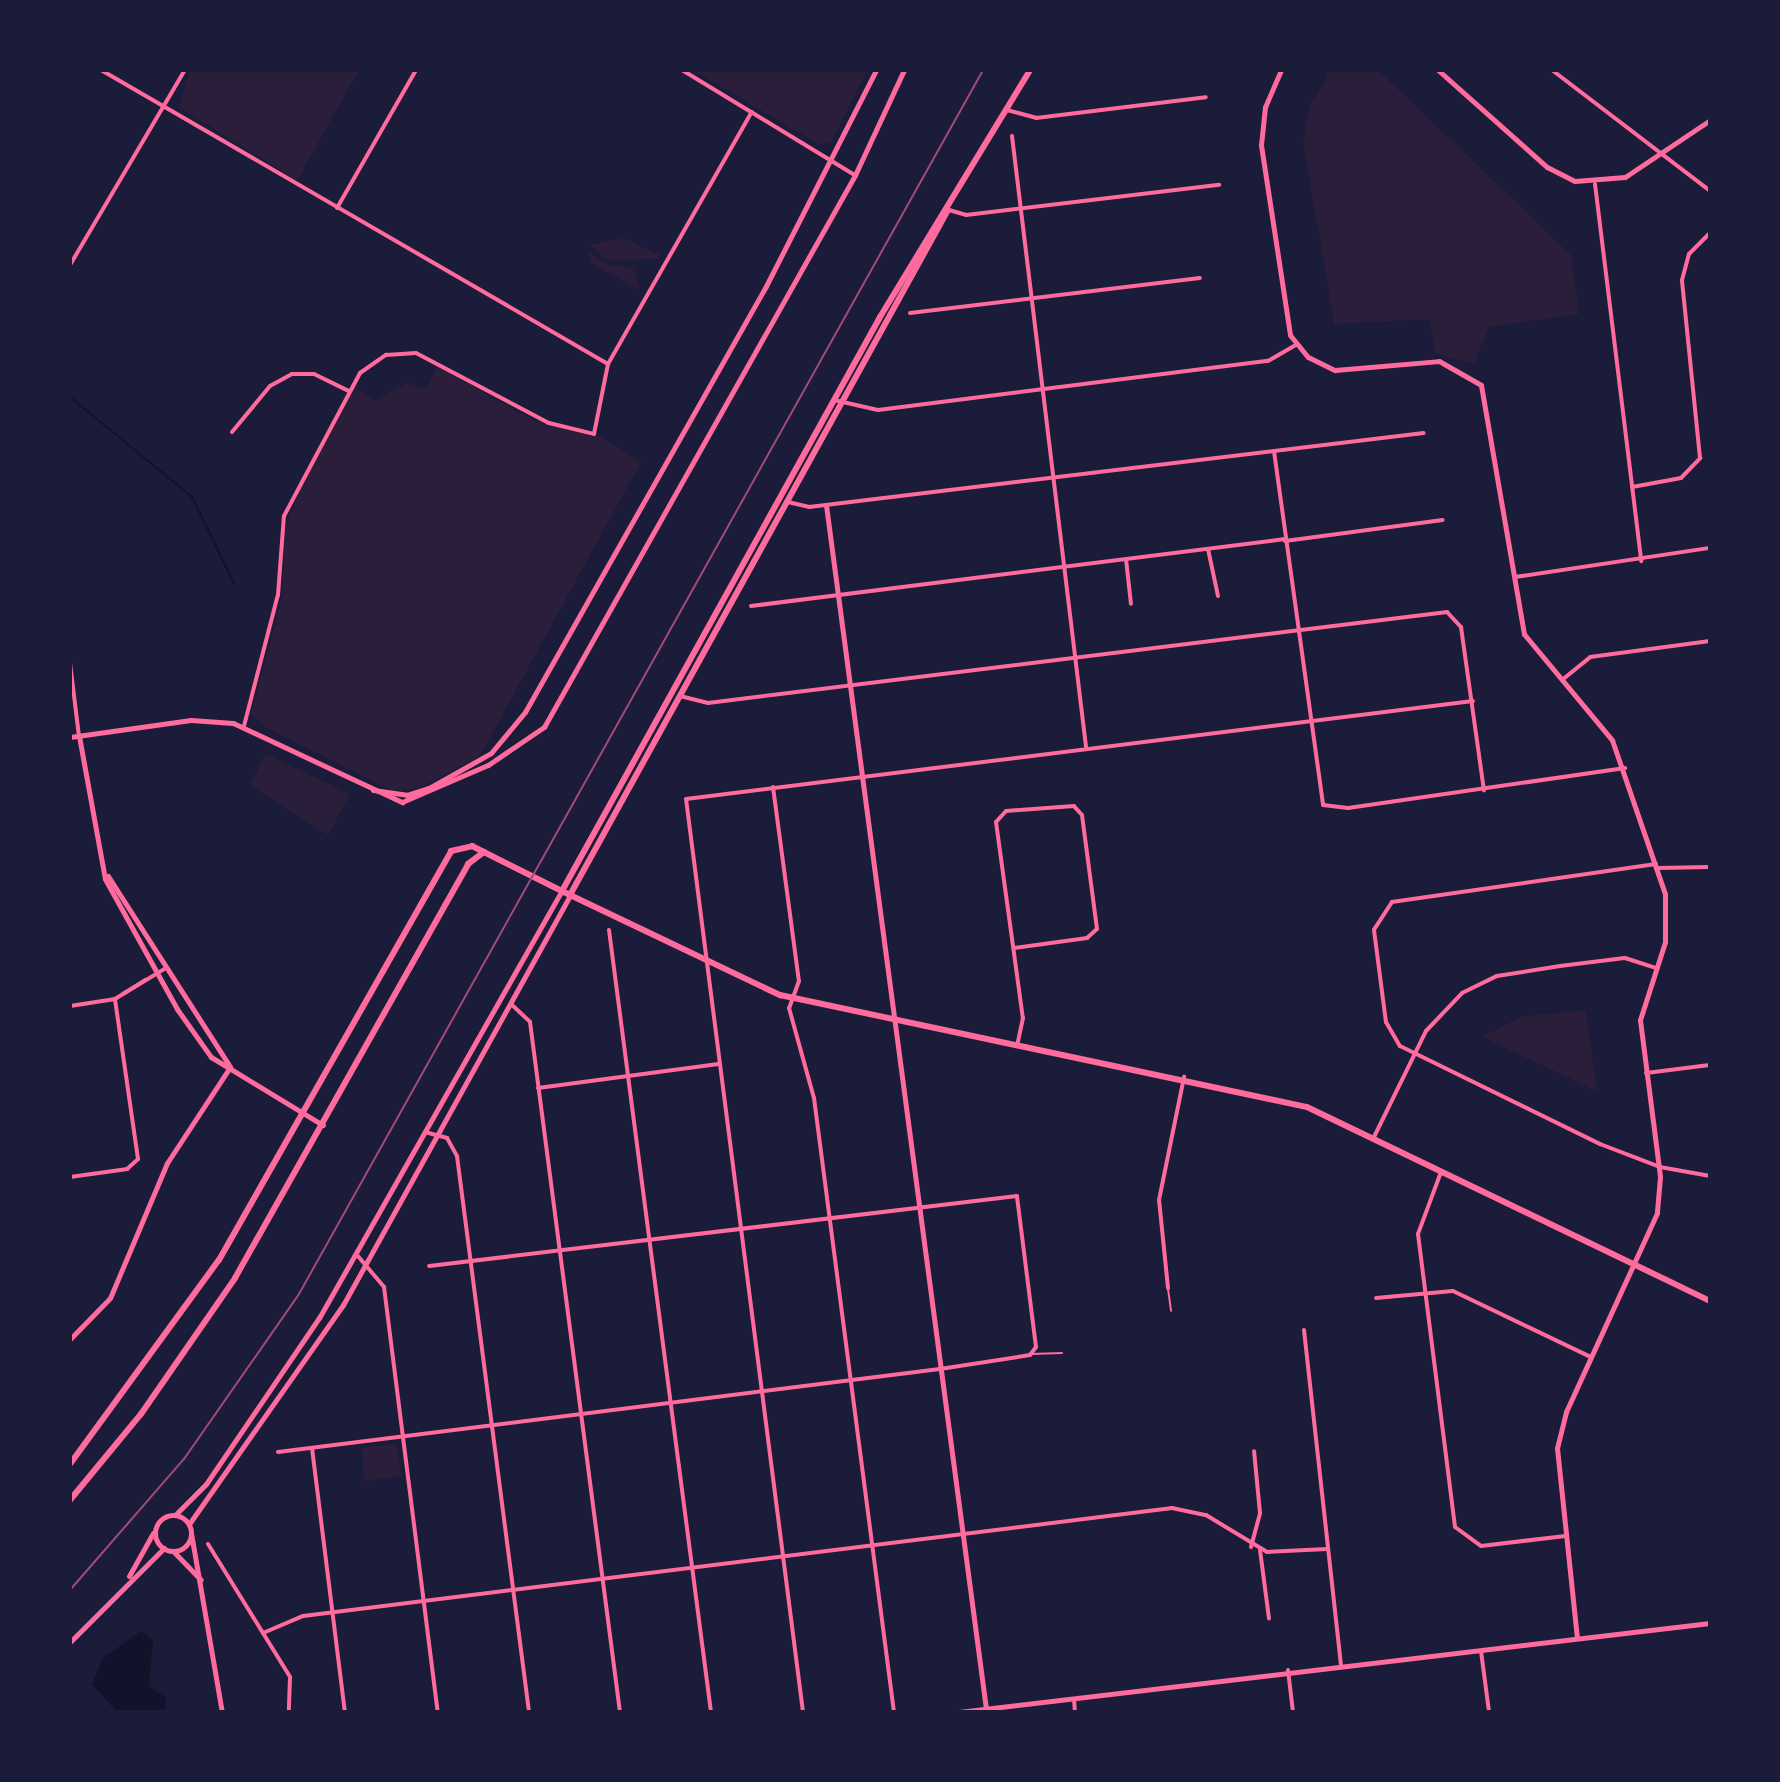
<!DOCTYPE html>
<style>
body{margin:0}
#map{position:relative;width:1780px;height:1782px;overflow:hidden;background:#1b1b3a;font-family:"Roboto Condensed",sans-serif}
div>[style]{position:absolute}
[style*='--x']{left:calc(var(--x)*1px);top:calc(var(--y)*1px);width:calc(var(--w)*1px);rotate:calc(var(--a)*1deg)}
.green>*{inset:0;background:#2a1e3b}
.water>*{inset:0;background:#12122b}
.stream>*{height:2px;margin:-1px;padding:0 1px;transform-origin:1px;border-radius:1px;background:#12122b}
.service>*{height:2px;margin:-1px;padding:0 1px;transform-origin:1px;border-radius:1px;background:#ff6b9d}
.minor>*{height:4px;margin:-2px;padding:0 2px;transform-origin:2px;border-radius:2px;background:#ff6b9d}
.tertiary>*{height:5px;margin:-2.5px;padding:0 2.5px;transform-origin:2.5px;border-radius:2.5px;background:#ff6b9d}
.tertiary>.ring{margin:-2.5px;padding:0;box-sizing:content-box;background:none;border:5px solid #ff6b9d;border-radius:50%}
.secondary>*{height:6px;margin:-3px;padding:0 3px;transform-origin:3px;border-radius:3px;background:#ff6b9d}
.primary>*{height:6px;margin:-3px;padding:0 3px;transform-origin:3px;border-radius:3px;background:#ff6b9d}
.rail>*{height:2px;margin:-1px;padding:0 1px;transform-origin:1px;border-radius:1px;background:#a44b75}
span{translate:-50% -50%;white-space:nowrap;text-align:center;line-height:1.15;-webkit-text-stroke:6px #1b1b3a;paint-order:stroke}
.frame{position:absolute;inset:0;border:72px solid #1b1b3a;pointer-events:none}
</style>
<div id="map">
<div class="green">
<div style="clip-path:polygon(190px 70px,359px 70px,297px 181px,179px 107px)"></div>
<div style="clip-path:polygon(693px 70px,867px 70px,831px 142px,820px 145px)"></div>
<div style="clip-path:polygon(1321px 70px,1378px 70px,1571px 255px,1579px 314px,1489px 327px,1474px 364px,1435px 353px,1429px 319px,1334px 324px,1303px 140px,1310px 104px,1327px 77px)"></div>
<div style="clip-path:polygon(624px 238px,660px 255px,658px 259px,608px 260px,590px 245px)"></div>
<div style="clip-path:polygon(587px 250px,607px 264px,633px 268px,640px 290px,591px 263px)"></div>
<div style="clip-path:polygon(437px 366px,536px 422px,599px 436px,641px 462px,480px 756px,420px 788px,393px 791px,263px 726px,251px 713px,282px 598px,285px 528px,302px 484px,355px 388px,375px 400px,407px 383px,427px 389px)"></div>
<div style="clip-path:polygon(266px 754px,350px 794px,328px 835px,250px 785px)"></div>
<div style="clip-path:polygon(1586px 1010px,1597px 1091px,1482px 1037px,1520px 1017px)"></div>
<div style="clip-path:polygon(396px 1443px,402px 1476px,364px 1481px,362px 1448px)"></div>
</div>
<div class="water">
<div style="clip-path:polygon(141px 1631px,153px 1640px,149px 1686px,166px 1698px,166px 1712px,117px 1712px,92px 1684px,103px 1658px)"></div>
</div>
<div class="stream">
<div style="--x:70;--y:397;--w:158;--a:39.3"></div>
<div style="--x:192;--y:497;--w:96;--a:64"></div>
</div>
<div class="service">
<div style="--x:1168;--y:1289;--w:22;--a:82"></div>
<div style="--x:1031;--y:1354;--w:31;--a:-2"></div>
</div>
<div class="minor">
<div style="--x:101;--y:70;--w:586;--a:30.11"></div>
<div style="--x:682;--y:70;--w:202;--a:31.3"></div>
<div style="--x:1552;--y:70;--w:199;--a:37.4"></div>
<div style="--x:1007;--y:110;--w:30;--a:15"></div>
<div style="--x:1036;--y:118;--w:171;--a:-7"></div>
<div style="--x:1012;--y:136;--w:615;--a:83.09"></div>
<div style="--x:1595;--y:184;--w:380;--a:83"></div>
<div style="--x:337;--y:208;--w:159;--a:-60.2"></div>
<div style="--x:949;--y:210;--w:18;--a:16"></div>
<div style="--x:966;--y:215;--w:255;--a:-6.8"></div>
<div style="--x:70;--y:265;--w:226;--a:-59.5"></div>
<div style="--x:910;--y:313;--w:292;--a:-6.9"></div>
<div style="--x:834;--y:400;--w:45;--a:12.8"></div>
<div style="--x:878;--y:410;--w:393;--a:-7.2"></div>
<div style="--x:1268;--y:361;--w:32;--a:-30"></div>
<div style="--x:232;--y:432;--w:60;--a:-50.4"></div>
<div style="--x:270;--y:386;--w:25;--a:-29"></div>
<div style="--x:292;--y:374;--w:22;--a:0"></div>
<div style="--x:314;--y:374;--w:39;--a:26"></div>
<div style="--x:1274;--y:451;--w:357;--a:82.1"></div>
<div style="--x:1323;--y:805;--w:25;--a:7"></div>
<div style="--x:1348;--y:808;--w:280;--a:-8.2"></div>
<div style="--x:1632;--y:487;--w:50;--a:-10.4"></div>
<div style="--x:1681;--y:478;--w:28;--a:-46"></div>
<div style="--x:1700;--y:458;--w:179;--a:-95.8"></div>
<div style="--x:1682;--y:280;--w:27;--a:-75"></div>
<div style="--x:1689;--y:254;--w:30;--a:-45"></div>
<div style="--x:788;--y:502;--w:22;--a:13"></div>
<div style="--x:809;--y:507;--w:619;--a:-6.86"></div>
<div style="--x:1285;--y:541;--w:159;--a:-7.6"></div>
<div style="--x:1208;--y:549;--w:48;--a:78"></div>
<div style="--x:1126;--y:559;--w:45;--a:83.7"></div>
<div style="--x:1515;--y:577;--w:197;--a:-8.5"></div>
<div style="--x:751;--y:606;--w:538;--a:-7.15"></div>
<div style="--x:70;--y:663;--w:74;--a:83"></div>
<div style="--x:1562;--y:680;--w:36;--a:-39"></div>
<div style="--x:1590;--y:657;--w:121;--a:-7.6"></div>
<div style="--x:680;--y:696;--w:29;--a:14"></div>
<div style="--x:708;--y:703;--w:745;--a:-7.02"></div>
<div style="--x:1447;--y:612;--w:21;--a:47"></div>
<div style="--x:1461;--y:627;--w:165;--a:82"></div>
<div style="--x:244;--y:726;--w:135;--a:-75.5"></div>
<div style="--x:278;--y:595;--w:79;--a:-85.7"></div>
<div style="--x:284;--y:516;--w:162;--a:-62"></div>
<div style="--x:360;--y:373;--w:32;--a:-35"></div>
<div style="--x:386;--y:355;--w:30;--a:-4"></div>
<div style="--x:416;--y:353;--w:150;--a:27.8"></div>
<div style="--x:549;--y:423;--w:46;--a:13.7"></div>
<div style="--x:594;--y:434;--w:71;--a:-78.7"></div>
<div style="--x:608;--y:364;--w:290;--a:-60.3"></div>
<div style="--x:773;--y:787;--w:196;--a:82.4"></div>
<div style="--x:799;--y:981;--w:29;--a:110"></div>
<div style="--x:789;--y:1008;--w:93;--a:74.5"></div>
<div style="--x:814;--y:1098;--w:619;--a:82.58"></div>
<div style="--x:1656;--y:864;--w:267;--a:171.8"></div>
<div style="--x:1392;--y:902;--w:33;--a:123"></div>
<div style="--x:1374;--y:930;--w:93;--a:82.6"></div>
<div style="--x:1386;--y:1022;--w:28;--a:60"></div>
<div style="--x:1400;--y:1046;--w:223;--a:26.1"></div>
<div style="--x:1600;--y:1144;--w:64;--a:21"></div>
<div style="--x:1660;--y:1167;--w:51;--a:10.2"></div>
<div style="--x:1657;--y:868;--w:53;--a:-1.1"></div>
<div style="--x:609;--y:930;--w:789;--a:82.57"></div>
<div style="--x:1014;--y:948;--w:74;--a:-7.8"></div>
<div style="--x:1087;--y:938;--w:13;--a:-42"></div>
<div style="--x:1097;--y:929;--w:115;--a:-97.5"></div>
<div style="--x:1082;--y:815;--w:12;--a:-132"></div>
<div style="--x:1074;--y:806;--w:68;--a:175.8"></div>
<div style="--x:1006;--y:811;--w:15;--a:132"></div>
<div style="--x:996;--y:822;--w:198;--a:82.2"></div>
<div style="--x:1023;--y:1018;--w:25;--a:102"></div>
<div style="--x:123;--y:994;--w:50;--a:-31.2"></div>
<div style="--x:511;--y:1004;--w:26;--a:43"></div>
<div style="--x:530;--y:1022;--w:696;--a:82.57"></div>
<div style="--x:70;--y:1006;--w:46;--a:-8.8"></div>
<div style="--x:115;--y:999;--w:36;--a:-32"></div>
<div style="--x:1646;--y:1073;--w:64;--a:-7.1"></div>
<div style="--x:538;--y:1088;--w:182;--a:-7.6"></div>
<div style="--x:425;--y:1132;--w:23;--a:15"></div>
<div style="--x:447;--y:1138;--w:21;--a:61"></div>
<div style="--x:457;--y:1156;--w:561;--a:82.62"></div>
<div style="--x:1374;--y:1137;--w:118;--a:-63.9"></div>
<div style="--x:1426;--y:1031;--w:52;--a:-46.5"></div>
<div style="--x:1462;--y:993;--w:39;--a:-26"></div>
<div style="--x:1497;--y:976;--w:64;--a:-9"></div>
<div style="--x:1560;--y:966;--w:65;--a:-7"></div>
<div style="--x:1625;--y:958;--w:33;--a:18"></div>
<div style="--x:1441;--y:1172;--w:66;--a:110.4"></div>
<div style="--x:1418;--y:1234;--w:295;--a:82.8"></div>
<div style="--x:1455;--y:1527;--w:32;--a:36"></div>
<div style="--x:1481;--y:1546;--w:85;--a:-6.8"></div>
<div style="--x:70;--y:1177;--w:58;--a:-8"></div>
<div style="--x:127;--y:1169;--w:15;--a:-42"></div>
<div style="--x:138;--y:1159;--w:162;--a:-98.2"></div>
<div style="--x:357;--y:1255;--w:42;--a:49.8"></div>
<div style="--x:384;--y:1287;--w:428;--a:82.8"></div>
<div style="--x:1168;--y:1288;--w:88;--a:-95.8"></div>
<div style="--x:1159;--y:1200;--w:126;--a:-78.5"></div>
<div style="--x:1376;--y:1298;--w:77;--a:-5.2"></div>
<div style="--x:1453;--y:1291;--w:153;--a:25.6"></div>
<div style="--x:1304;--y:1330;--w:336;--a:83.7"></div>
<div style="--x:312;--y:1448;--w:266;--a:82.9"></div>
<div style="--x:278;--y:1452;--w:667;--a:-7.15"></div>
<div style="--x:940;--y:1369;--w:91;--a:-8.8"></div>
<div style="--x:1030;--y:1355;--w:10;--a:-53"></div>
<div style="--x:1036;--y:1347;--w:152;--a:-97.2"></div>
<div style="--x:1017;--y:1196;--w:592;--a:173.21"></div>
<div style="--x:208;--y:1544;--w:156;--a:58.3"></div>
<div style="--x:290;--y:1677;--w:35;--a:92"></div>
<div style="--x:1251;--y:1547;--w:35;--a:-75"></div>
<div style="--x:1260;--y:1513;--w:62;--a:-95.5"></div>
<div style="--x:1260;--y:1550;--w:69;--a:82.5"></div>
<div style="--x:263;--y:1633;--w:43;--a:-23"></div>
<div style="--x:303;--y:1616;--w:876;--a:-7.08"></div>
<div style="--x:1172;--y:1508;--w:35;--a:12"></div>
<div style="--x:1206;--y:1515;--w:71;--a:31.2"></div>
<div style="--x:1267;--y:1552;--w:60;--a:-2.9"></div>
<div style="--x:1481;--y:1651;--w:62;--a:82.5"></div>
<div style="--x:1288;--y:1670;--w:42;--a:83.2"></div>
<div style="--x:1074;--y:1699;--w:13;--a:86"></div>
<div style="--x:803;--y:1712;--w:920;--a:-97.3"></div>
<div style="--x:686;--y:799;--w:793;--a:-7.1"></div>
</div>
<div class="tertiary">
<div style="--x:1281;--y:70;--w:40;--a:113.4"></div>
<div style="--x:1265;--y:107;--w:38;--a:96"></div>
<div style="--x:1261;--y:145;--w:192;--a:81.3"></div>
<div style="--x:1290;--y:335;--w:28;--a:51"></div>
<div style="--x:1308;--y:357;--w:30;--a:26"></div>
<div style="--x:1335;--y:370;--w:104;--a:-4.9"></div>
<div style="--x:1439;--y:361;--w:48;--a:29.7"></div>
<div style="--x:1481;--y:385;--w:253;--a:80.2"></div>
<div style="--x:1524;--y:634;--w:138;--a:50.3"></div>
<div style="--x:1612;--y:740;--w:163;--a:71"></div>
<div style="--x:1665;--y:894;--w:48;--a:90"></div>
<div style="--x:1665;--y:942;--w:82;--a:107.8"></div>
<div style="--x:1640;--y:1020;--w:158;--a:82.7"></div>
<div style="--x:1660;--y:1177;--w:36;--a:95"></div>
<div style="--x:1657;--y:1213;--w:219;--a:114.6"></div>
<div style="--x:1566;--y:1412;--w:37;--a:104"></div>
<div style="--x:1557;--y:1448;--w:191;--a:84"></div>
<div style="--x:1438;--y:70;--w:146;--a:41.7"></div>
<div style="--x:1547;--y:167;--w:31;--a:27"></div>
<div style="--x:1575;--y:181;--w:50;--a:-4.6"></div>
<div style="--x:1625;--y:177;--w:102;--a:-33.8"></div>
<div style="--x:826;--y:505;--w:1215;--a:82.43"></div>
<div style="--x:79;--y:736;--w:145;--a:79.7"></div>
<div style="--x:105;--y:879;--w:149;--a:61"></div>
<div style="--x:177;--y:1009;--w:59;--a:54.7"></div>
<div style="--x:211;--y:1057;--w:131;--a:31.3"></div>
<div style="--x:70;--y:737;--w:122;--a:-8"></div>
<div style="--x:191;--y:720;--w:42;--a:4.1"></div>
<div style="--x:233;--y:723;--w:187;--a:25.1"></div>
<div style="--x:402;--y:802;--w:94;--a:-23.3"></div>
<div style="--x:488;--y:765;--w:68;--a:-34.2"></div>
<div style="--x:544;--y:727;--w:634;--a:-60.6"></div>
<div style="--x:855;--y:175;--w:116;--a:-65"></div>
<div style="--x:373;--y:790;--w:34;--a:8"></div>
<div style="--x:407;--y:795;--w:23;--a:-18"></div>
<div style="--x:429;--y:788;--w:71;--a:-29.4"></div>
<div style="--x:491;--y:753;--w:53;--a:-50.3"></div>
<div style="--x:525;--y:712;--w:489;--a:-60.5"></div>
<div style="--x:766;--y:286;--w:242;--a:-63"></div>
<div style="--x:108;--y:876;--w:224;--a:57.4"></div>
<div style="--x:70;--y:1339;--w:57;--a:-45.7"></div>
<div style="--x:110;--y:1298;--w:147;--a:-67.1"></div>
<div style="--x:167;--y:1163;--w:115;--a:-56.7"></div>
<div class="ring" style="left:155px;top:1515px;width:31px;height:31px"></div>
<div style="--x:175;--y:1515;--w:44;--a:-45"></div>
<div style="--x:206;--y:1484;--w:201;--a:-55.8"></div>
<div style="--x:319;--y:1318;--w:491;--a:-60.4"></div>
<div style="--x:189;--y:1524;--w:268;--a:-54.9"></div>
<div style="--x:343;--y:1305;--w:469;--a:-61"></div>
<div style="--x:191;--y:1533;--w:182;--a:80.2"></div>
<div style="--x:173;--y:1551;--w:40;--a:46"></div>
<div style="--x:129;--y:1576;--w:49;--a:-60.8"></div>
<div style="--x:70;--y:1642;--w:133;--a:-45"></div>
<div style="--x:959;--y:1712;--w:756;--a:-6.76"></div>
</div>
<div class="secondary">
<div style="--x:570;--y:895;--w:233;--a:25.5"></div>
<div style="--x:780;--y:995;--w:539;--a:12"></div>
<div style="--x:1307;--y:1107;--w:447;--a:25.7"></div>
</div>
<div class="primary">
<div style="--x:562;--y:891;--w:656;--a:-61.01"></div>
<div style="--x:880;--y:317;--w:289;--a:-58.7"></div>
<div style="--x:70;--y:1464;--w:253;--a:-53.9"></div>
<div style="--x:219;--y:1260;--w:470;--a:-60.4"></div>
<div style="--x:451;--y:851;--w:22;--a:-13"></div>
<div style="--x:472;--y:846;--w:110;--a:26.6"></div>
<div style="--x:570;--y:895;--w:782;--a:-61.11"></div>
<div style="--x:70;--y:1500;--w:112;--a:-50.5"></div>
<div style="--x:141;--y:1414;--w:165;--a:-55.3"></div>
<div style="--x:235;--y:1278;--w:475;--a:-60.6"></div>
<div style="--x:468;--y:864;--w:20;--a:-37"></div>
</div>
<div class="rail">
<div style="--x:70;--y:1590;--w:174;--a:-49"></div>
<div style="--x:184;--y:1459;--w:201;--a:-55.1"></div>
<div style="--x:299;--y:1294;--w:1402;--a:-60.8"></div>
</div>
<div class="frame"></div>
</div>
